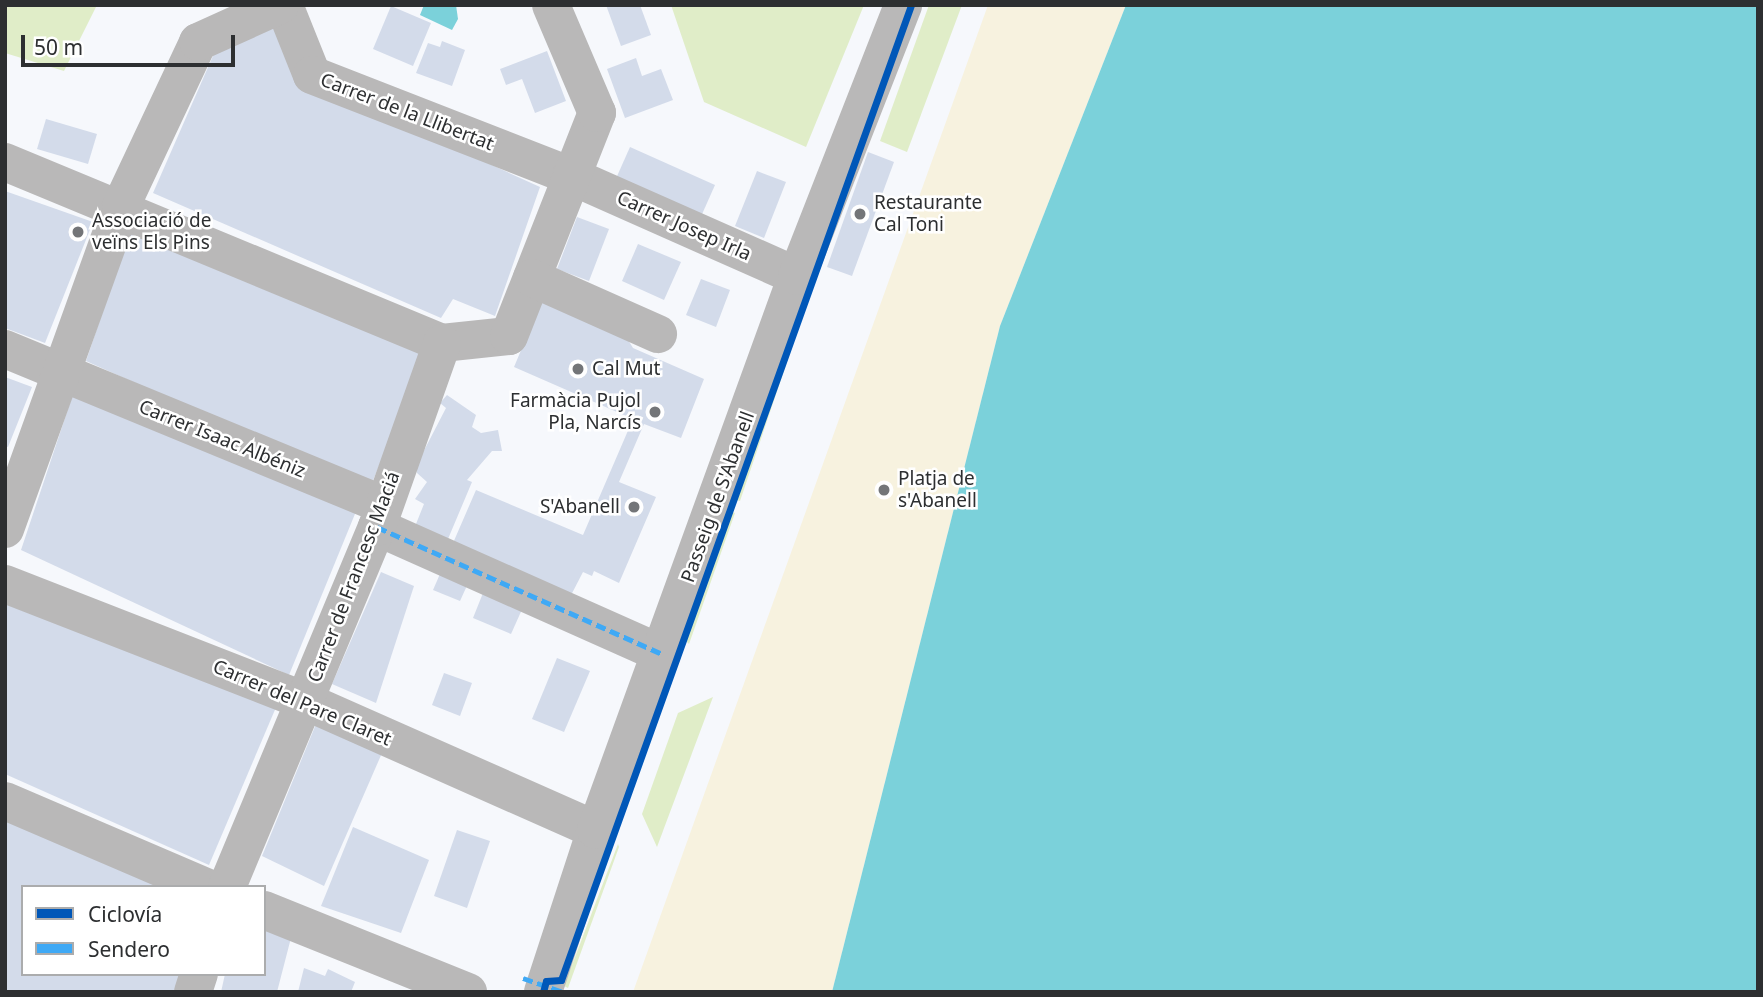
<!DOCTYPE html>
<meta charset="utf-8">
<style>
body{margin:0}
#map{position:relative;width:1763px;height:997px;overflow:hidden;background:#f6f8fc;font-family:"Noto Sans",sans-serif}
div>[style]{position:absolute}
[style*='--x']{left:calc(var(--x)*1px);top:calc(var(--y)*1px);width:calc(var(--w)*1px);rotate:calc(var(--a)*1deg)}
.green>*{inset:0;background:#e0edc8}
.sand>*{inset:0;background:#f7f2df}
.water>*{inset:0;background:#7bd1da}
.building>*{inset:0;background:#d3dbea}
.minor>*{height:38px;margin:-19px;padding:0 19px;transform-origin:19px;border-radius:19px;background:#b9b8b8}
.quiet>*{height:5px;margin-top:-2.5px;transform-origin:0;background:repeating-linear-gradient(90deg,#3fa9f5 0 10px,transparent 0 15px)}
.cycleway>*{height:7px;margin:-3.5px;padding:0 3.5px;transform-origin:3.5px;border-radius:3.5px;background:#0057b8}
.dots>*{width:19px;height:19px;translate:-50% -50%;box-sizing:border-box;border:4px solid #fff;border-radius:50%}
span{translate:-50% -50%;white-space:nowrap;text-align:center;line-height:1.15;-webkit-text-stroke:5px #fff;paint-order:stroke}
.street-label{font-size:19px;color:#2d2f31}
.poi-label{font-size:19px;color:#2d2f31}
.left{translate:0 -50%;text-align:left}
.right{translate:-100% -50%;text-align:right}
.frame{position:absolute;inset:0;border:7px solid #2d2f31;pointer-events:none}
.legend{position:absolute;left:21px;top:885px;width:245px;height:91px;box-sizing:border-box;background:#fff;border:2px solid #abacad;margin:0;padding:9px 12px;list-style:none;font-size:21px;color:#2d2f31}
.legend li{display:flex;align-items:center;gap:14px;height:35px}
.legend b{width:35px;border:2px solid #abacad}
.scale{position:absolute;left:21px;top:35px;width:214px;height:32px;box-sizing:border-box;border:4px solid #2d2f31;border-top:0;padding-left:9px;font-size:21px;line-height:24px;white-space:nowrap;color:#2d2f31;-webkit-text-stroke:5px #fff;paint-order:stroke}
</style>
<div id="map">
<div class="green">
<div style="clip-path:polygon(5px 5px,97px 5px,64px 71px,5px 53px)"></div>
<div style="clip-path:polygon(671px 5px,864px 5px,806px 147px,704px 102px)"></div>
<div style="clip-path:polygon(929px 5px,962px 5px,907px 152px,880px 141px)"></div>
<div style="clip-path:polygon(793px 344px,740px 501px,736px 500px,791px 346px)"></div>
<div style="clip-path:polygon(732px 512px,735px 513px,689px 644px,686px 641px)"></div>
<div style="clip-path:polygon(713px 697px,657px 847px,642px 814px,678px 713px)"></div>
<div style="clip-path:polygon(618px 844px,619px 847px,568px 988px,564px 986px)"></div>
</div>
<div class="sand">
<div style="clip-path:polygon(988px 5px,1126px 5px,1000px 326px,832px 992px,633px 992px)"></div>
</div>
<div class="water">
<div style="clip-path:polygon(424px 5px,456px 5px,458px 19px,452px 30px,420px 15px)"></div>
<div style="clip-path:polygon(1126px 5px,1758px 5px,1758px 992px,832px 992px,1000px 326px)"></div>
</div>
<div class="building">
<div style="clip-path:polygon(606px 5px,640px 5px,651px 35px,621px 46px)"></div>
<div style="clip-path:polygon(391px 6px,431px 23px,413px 66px,373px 49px)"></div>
<div style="clip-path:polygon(278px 20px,301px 78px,540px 187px,495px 316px,453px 299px,441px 318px,153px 193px,216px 49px)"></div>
<div style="clip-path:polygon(442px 41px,465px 50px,452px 86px,416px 73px,428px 43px,440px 47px)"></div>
<div style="clip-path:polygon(547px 51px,566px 101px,535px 113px,522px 79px,506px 85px,500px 69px)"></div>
<div style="clip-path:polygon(636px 58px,642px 76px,661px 69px,673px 100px,625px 118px,607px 69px)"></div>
<div style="clip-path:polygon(46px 119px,97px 134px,88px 164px,37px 149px)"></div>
<div style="clip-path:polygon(630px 147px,715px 185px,699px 221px,614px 183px)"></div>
<div style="clip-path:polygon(868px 152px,894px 162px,852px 276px,827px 267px)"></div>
<div style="clip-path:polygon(757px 171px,786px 182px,764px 238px,735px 226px)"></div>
<div style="clip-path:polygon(5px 191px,93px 222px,45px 343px,5px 328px)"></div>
<div style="clip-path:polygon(577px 217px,609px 229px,589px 281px,557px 269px)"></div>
<div style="clip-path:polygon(130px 231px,426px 350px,370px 488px,86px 361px)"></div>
<div style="clip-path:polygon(638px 244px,681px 262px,664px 300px,622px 281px)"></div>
<div style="clip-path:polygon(701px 279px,730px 290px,716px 327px,686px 315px)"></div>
<div style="clip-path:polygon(546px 291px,617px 322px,633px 348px,704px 379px,681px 438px,644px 424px,619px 482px,656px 497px,619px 583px,594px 571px,592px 576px,583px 572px,568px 601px,450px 550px,476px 490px,583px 535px,633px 419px,514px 367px)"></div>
<div style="clip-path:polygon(5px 377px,32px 387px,8px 447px,5px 446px)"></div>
<div style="clip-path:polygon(75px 388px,357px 509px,289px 675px,21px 550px)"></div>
<div style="clip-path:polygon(447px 395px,476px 415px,472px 427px,481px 433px,498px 430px,502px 451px,492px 451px,467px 480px,472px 482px,448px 539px,414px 529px,424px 504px,415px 499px,427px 482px,417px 473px,416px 466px,446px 408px,440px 403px)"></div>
<div style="clip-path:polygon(443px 567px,470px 579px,460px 601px,433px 590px)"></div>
<div style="clip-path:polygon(381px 572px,414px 586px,376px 703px,332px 684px)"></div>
<div style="clip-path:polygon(485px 588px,524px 605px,511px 634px,473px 618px)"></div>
<div style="clip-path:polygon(5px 595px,277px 705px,209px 865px,5px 774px)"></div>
<div style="clip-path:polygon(557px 658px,590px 671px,564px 732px,532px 719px)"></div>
<div style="clip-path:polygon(444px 673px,472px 683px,460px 716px,432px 705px)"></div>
<div style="clip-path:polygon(316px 724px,382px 753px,324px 886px,262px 856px)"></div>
<div style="clip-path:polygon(5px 812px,180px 887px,23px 887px,23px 974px,180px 974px,175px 992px,5px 992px)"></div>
<div style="clip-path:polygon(353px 827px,429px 860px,401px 933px,321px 906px)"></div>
<div style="clip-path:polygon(457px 830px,490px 841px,467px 908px,434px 896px)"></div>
<div style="clip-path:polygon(264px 927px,292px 934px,277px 992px,221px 992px,225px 974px,264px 974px)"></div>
<div style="clip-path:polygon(304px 968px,325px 976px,328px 969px,355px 982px,351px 992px,298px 992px)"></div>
</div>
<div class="minor">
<div style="--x:284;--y:5;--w:75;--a:68.2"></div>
<div style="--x:312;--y:75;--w:278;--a:21.3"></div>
<div style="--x:571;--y:176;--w:247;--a:23.9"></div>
<div style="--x:5;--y:162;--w:473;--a:22.5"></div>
<div style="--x:442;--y:343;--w:67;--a:-6"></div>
<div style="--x:509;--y:336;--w:240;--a:-68.5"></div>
<div style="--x:597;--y:113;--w:117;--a:-113.1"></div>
<div style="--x:532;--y:278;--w:138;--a:24"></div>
<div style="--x:5;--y:349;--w:409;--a:22.4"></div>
<div style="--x:377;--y:527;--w:312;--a:24"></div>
<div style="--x:5;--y:529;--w:343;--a:-70.2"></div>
<div style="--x:121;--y:206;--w:181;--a:-64.8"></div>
<div style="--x:198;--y:42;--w:90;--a:-24.3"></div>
<div style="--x:5;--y:584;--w:322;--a:21.3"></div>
<div style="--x:305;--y:701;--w:318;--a:23.9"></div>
<div style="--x:5;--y:801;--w:219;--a:23.2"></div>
<div style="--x:227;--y:887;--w:390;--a:-67.4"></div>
<div style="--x:377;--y:527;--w:195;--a:-70.5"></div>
<div style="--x:264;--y:910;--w:220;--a:21.9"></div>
<div style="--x:193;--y:992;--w:19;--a:-72"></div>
<div style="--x:543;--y:992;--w:170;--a:-71.9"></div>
<div style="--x:596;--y:830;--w:589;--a:-70.06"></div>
<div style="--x:797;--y:276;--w:291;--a:-68.6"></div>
</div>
<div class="quiet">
<div style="--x:377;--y:527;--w:312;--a:24"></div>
<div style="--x:523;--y:978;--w:42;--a:19.3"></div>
</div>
<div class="cycleway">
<div style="--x:543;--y:992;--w:11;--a:-75"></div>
<div style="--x:546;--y:981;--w:15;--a:-4"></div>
<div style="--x:561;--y:980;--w:1036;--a:-70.25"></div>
</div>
<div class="dots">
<div style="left:860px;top:214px;background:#737578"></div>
<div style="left:78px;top:232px;background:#737578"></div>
<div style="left:578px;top:369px;background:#737578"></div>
<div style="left:655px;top:412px;background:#737578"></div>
<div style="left:884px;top:490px;background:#737578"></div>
<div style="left:634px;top:507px;background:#737578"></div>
</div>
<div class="street-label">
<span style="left:407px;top:112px;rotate:21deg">Carrer de la Llibertat</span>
<span style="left:684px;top:226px;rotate:24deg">Carrer Josep Irla</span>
<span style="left:222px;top:439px;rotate:22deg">Carrer Isaac Albéniz</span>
<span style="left:718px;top:497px;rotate:-70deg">Passeig de S'Abanell</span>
<span style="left:354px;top:577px;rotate:-69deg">Carrer de Francesc Maciá</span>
<span style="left:302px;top:703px;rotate:23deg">Carrer del Pare Claret</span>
</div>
<div class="poi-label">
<span class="left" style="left:874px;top:214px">Restaurante<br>Cal Toni</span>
<span class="left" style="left:92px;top:232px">Associació de<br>veïns Els Pins</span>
<span class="left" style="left:592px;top:369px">Cal Mut</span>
<span class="right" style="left:641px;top:412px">Farmàcia Pujol<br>Pla, Narcís</span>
<span class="left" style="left:898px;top:490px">Platja de<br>s'Abanell</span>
<span class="right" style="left:620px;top:507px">S'Abanell</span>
</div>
<div class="frame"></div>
<ul class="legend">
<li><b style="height:9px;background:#0057b8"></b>Ciclovía</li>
<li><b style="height:9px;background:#3fa9f5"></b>Sendero</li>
</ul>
<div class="scale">50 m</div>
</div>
